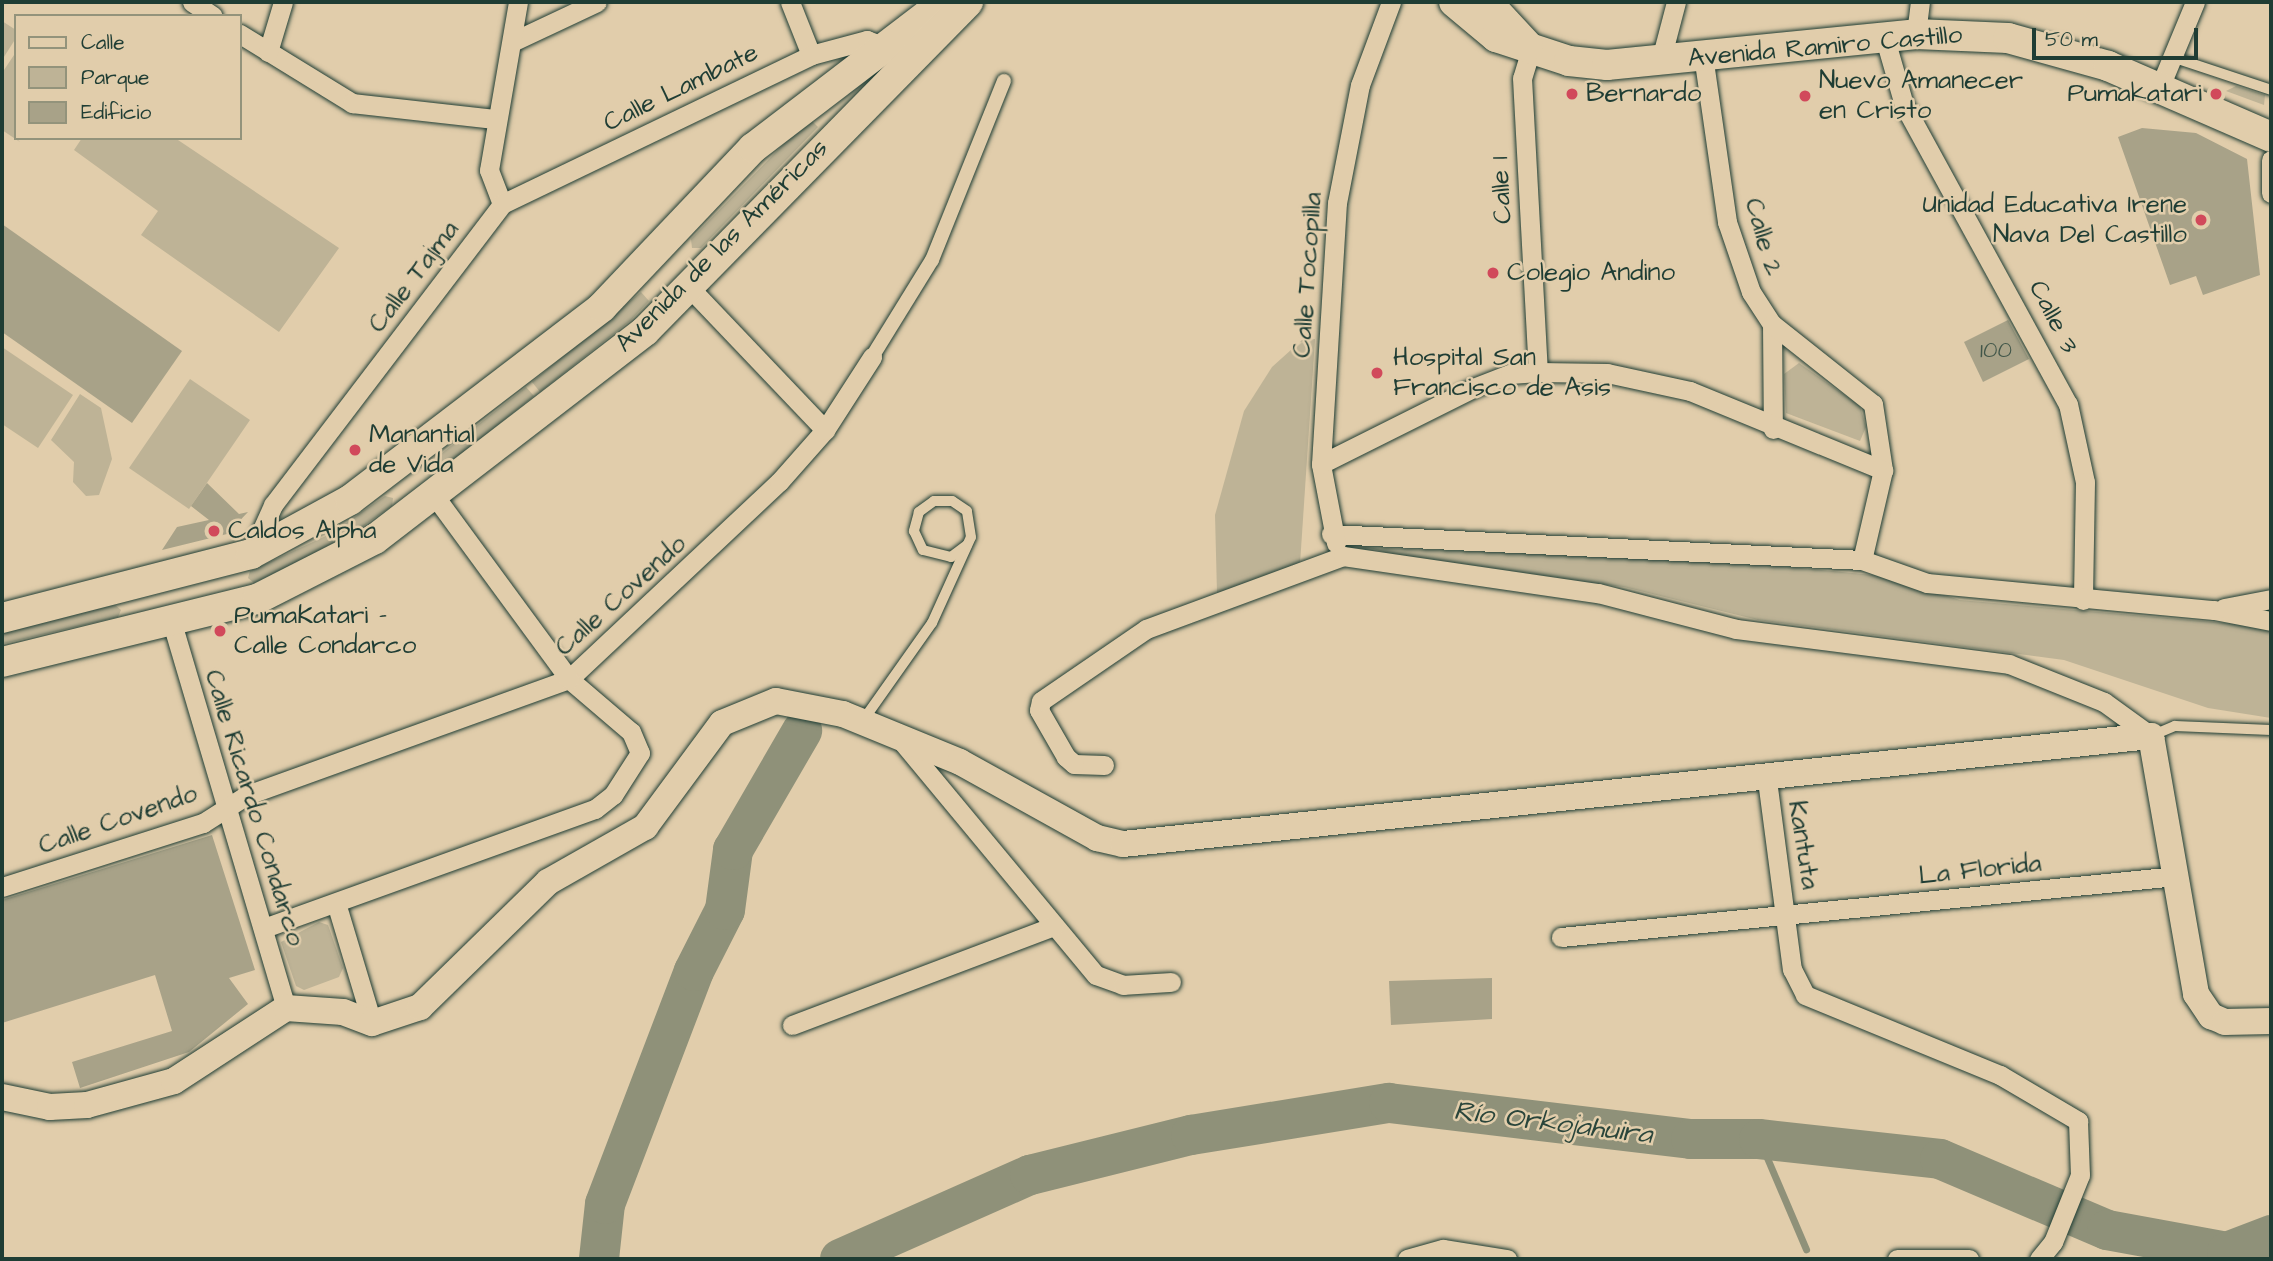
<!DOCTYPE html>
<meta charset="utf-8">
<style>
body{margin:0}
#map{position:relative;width:2273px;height:1261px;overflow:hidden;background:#e1cdab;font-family:"Architects Daughter",sans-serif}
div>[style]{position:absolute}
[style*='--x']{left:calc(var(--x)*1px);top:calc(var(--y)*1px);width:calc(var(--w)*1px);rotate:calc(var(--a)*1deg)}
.green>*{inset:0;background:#beb396}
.stream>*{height:7px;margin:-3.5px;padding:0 3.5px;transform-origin:3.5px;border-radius:3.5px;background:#8f9179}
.river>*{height:40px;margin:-20px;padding:0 20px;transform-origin:20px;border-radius:20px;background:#8f9179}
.building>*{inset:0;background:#a8a288}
.roads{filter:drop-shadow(0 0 2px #1f3d34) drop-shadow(0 0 2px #1f3d34)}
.service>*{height:10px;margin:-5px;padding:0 5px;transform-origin:5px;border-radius:5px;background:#e1cdab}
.pedestrian>*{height:14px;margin:-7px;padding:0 7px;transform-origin:7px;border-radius:7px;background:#e1cdab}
.minor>*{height:19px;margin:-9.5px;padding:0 9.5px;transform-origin:9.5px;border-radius:9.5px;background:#e1cdab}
.secondary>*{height:26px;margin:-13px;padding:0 13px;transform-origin:13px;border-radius:13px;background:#e1cdab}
.primary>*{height:30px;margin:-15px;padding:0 15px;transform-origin:15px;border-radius:15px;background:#e1cdab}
.dots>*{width:19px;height:19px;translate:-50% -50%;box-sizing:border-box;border:4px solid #e1cdab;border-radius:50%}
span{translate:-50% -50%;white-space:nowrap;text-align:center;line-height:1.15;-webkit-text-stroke:5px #e1cdab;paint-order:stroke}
.number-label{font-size:23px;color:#415649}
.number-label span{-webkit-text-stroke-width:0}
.street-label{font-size:26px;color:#1f3d34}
.poi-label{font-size:26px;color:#1f3d34}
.left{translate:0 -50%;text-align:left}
.right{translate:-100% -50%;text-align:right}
.water-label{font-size:28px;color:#2a453b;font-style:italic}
.frame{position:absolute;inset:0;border:4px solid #1f3d34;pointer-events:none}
.legend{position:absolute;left:14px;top:14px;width:228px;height:126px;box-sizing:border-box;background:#e1cdab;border:2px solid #93937b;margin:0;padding:9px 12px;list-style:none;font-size:21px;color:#1f3d34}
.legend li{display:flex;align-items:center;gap:14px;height:35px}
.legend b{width:35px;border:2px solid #93937b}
.scale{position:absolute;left:2032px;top:28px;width:166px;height:32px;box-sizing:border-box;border:4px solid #1f3d34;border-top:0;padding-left:9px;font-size:21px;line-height:24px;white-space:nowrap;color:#1f3d34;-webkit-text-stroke:5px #e1cdab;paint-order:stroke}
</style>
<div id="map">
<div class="green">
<div style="clip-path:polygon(2px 21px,16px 30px,16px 38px,2px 60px)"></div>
<div style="clip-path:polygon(16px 52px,16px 138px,20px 142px,2px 130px,2px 73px)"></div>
<div style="clip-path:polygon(2236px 86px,2265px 95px,2264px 105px,2226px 91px)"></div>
<div style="clip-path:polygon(809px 118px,818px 127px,701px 248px,692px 248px,691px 239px)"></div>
<div style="clip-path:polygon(82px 138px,175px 138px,339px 248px,279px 332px,141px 235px,158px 211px,74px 150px)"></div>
<div style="clip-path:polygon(641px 292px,649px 301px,631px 320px,540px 392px,532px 382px)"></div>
<div style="clip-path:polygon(1315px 339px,1300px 564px,1217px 593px,1215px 515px,1244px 411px,1272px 367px,1302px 340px)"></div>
<div style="clip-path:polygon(2px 347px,73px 395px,38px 448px,2px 424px)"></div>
<div style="clip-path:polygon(1799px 363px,1860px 406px,1866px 427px,1860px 441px,1786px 413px,1784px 374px)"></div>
<div style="clip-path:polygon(190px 379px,250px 420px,189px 509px,129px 468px)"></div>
<div style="clip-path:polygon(526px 387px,534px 396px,445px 467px,437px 465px,437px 457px)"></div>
<div style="clip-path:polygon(80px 394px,101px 408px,112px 459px,99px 495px,86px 496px,73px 482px,74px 462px,51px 440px)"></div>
<div style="clip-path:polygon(385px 496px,393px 498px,392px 506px,343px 540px,336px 530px)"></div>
<div style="clip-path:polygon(328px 535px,335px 544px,270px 576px,254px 583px,248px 578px,250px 571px)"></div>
<div style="clip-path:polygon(1370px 548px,1707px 559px,1883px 576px,1960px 600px,2271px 627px,2271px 718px,2208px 708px,2064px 660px,1758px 620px,1624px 587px,1422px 563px)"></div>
<div style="clip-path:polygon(115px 605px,121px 610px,118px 617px,2px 644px,2px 631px)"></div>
<div style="clip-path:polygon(319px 922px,328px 925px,343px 968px,339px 977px,304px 990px,296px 986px,281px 942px)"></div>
</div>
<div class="stream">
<div style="--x:1759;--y:1139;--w:120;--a:66.9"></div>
</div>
<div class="river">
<div style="--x:599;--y:1259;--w:55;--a:-83.8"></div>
<div style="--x:605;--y:1204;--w:249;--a:-69.1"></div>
<div style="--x:694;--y:971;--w:68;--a:-63.1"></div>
<div style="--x:725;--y:910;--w:61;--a:-82.4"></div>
<div style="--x:733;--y:850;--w:138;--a:-59.9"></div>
<div style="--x:840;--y:1259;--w:208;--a:-23.9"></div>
<div style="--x:1030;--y:1175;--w:166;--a:-14"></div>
<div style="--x:1191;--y:1135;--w:201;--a:-9.2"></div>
<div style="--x:1389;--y:1103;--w:304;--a:6.8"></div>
<div style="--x:1691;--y:1139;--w:68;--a:0"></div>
<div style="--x:1759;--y:1139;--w:182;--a:6.3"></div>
<div style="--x:1940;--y:1159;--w:181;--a:23"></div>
<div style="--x:2107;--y:1230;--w:122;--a:10.4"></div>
<div style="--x:2227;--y:1252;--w:47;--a:-21.1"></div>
</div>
<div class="building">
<div style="clip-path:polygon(2142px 128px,2196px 133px,2247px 159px,2260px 275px,2203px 295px,2196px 276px,2170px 285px,2118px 137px)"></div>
<div style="clip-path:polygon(2px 224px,182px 351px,132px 423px,2px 332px)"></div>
<div style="clip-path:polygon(2008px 320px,2029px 359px,1983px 382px,1964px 342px)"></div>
<div style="clip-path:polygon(207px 483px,239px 514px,248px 512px,227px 534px,162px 550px,177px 527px,209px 520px,191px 506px)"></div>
<div style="clip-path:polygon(212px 835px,255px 970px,229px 978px,248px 1004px,189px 1052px,80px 1088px,72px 1062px,172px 1031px,155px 975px,2px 1023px,2px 900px)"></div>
<div style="clip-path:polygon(1492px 978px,1492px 1019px,1391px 1025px,1389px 981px)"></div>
</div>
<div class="roads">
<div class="service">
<div style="--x:2172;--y:57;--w:104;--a:18.4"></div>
<div style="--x:864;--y:719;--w:118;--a:-54.7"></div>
<div style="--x:932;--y:623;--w:94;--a:-65.6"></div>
<div style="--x:971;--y:537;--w:26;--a:-99"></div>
<div style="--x:967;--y:511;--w:18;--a:-146"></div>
<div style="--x:952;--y:501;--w:18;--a:180"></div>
<div style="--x:934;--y:501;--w:19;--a:144"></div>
<div style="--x:919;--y:512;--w:20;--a:105"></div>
<div style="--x:914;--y:531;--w:21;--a:65"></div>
<div style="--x:923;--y:550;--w:29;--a:14"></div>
<div style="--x:951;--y:557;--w:20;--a:-37"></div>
<div style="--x:2151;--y:736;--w:26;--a:-23"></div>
<div style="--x:2175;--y:726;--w:96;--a:2.4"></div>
</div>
<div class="pedestrian">
<div style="--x:872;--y:357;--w:114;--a:-58.3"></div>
<div style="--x:932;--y:260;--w:193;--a:-68.1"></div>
</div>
<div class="minor">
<div style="--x:192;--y:2;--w:25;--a:34"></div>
<div style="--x:790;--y:2;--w:57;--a:68.4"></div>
<div style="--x:240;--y:34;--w:132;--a:31.6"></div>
<div style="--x:352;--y:103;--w:143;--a:6.4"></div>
<div style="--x:1916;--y:34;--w:32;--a:-83"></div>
<div style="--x:1885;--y:39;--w:69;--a:73.9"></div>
<div style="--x:1904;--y:105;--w:341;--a:61.3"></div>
<div style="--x:2068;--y:404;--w:80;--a:77.7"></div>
<div style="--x:2085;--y:482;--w:118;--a:91"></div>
<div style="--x:516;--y:40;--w:89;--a:-25.1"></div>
<div style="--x:1531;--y:49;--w:30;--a:107"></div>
<div style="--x:1522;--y:78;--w:294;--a:86.9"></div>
<div style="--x:268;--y:52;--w:52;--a:-73.3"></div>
<div style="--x:1703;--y:55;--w:169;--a:81.8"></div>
<div style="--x:1727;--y:222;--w:74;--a:71.1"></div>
<div style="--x:1751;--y:292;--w:38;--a:57"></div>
<div style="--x:1772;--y:324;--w:105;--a:89.5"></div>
<div style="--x:1660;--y:63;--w:63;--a:-75.3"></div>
<div style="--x:2159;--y:89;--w:94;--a:-67.5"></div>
<div style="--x:2271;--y:160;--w:33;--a:90"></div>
<div style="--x:502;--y:204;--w:36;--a:-111"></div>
<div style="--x:489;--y:170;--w:170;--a:-80.2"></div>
<div style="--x:688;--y:286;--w:199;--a:46.4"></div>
<div style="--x:1772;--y:324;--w:129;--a:38.4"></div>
<div style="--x:1873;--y:404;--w:67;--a:81.4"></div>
<div style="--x:1883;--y:470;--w:92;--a:103.1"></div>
<div style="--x:1321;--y:464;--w:170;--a:-26.6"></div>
<div style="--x:1473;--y:388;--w:40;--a:-21"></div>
<div style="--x:1510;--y:374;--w:28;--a:-4"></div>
<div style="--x:1538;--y:372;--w:69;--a:0.8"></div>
<div style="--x:1607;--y:373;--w:85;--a:12.2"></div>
<div style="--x:1690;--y:391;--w:209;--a:22.3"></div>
<div style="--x:1331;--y:534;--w:532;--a:2.8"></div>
<div style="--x:1862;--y:560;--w:69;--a:19.5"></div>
<div style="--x:1927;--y:583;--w:288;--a:5.4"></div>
<div style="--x:2214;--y:610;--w:58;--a:10.9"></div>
<div style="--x:1336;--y:543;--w:80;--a:-100.8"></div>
<div style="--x:1321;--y:464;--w:261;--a:-86.5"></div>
<div style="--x:1337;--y:203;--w:120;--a:-79"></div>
<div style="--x:1360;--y:85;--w:89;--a:-69.5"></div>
<div style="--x:251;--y:554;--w:54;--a:-65.8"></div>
<div style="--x:273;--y:505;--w:378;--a:-52.7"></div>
<div style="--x:502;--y:204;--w:343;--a:-25.7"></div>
<div style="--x:811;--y:55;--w:58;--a:-15"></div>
<div style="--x:867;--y:40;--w:22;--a:21"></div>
<div style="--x:2224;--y:608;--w:48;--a:-10.8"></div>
<div style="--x:172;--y:623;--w:402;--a:73.5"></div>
<div style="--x:904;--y:744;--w:300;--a:50.3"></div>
<div style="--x:1096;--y:975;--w:29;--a:20"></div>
<div style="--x:1123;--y:985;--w:48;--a:-3.6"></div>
<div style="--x:1104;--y:765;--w:30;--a:-178"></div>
<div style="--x:1074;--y:764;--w:11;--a:-139"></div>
<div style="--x:1066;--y:757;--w:54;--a:-119.9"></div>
<div style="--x:1039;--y:710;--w:9;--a:-77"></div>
<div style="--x:1041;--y:701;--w:127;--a:-34.4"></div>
<div style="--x:1146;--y:629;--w:210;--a:-20.3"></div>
<div style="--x:1343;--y:556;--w:258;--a:8.3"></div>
<div style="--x:1598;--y:593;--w:143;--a:14.6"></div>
<div style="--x:1736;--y:629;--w:275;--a:7.3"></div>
<div style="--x:2009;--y:664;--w:102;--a:21.8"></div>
<div style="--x:2104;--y:702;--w:58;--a:35.9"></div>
<div style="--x:1767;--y:780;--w:191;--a:82.5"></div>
<div style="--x:1792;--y:969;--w:29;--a:63"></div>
<div style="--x:1805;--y:995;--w:211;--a:22.3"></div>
<div style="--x:2000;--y:1075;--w:91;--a:30.5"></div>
<div style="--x:2078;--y:1121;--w:54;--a:87.9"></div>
<div style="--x:2080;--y:1175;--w:72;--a:111.9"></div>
<div style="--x:2053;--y:1242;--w:22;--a:129"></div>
<div style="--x:2;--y:887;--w:211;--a:-17.7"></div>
<div style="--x:203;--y:823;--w:52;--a:-32.5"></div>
<div style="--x:247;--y:795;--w:342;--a:-19.8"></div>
<div style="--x:569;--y:679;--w:288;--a:-43.2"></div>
<div style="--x:779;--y:482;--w:69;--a:-48.5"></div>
<div style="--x:825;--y:430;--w:87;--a:-57.2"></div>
<div style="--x:337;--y:906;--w:122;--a:73.3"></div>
<div style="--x:264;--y:928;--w:352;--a:-19.8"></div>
<div style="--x:595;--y:809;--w:23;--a:-38"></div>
<div style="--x:613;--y:795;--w:50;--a:-57.3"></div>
<div style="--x:640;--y:753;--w:23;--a:-113"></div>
<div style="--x:631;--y:732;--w:82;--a:-139.5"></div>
<div style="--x:569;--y:679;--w:230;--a:-126.3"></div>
<div style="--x:1561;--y:937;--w:619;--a:-5.66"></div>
<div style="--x:792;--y:1025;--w:280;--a:-20.7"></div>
<div style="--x:1407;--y:1259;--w:37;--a:-16"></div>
<div style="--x:1443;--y:1249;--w:65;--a:8.9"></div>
<div style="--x:1897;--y:1259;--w:72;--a:0"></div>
</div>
<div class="secondary">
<div style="--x:2;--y:1097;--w:49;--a:11.8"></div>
<div style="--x:50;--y:1107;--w:37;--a:-3"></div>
<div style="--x:87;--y:1105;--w:90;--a:-15.4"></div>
<div style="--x:174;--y:1081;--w:134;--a:-33.1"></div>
<div style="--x:286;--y:1008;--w:57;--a:4"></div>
<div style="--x:343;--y:1012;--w:31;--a:21"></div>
<div style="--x:372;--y:1023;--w:51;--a:-18.4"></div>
<div style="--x:420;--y:1007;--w:179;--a:-44.3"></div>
<div style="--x:548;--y:882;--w:112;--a:-29.6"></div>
<div style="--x:645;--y:827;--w:129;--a:-53.5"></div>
<div style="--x:722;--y:723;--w:58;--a:-22.2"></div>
<div style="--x:776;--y:701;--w:68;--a:11"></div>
<div style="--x:843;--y:714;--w:126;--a:22.3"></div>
<div style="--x:960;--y:762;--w:157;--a:29"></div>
<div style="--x:1097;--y:838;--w:27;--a:13"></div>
<div style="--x:1123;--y:844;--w:1034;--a:-6"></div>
<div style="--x:2151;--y:736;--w:262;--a:80.1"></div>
<div style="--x:2196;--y:994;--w:27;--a:56"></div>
<div style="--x:2211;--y:1016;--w:15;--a:23"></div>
<div style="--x:2225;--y:1022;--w:46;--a:-1.2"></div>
</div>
<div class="primary">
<div style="--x:1454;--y:2;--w:55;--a:39.8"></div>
<div style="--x:1496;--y:37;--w:77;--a:18.2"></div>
<div style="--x:1569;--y:61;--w:38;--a:6"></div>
<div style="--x:1607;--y:65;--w:311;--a:-5.7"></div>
<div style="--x:1916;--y:34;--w:92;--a:2.5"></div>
<div style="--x:2008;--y:38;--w:104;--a:15.6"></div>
<div style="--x:2108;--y:66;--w:178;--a:23.5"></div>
<div style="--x:1487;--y:2;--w:60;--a:47"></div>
<div style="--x:2;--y:618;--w:257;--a:-14.4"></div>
<div style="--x:251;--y:554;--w:113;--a:-28.6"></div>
<div style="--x:350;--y:500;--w:317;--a:-37.4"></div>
<div style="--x:602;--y:307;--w:219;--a:-46.5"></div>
<div style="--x:753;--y:148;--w:240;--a:-37.4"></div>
<div style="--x:2;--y:662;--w:263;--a:-13.9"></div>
<div style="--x:257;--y:599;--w:132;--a:-27"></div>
<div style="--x:375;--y:539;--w:341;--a:-37.6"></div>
<div style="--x:645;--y:331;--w:461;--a:-45.5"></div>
</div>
</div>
<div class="dots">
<div style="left:1572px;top:94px;background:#d1495b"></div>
<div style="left:2216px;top:94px;background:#d1495b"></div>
<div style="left:1805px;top:96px;background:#d1495b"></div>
<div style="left:2201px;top:220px;background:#d1495b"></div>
<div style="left:1493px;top:273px;background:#d1495b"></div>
<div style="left:1377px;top:373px;background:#d1495b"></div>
<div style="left:355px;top:450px;background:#d1495b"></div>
<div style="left:214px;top:531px;background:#d1495b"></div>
<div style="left:220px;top:631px;background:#d1495b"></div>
</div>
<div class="number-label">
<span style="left:1996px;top:350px">100</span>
</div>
<div class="street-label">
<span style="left:1825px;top:47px;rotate:-5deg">Avenida Ramiro Castillo</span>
<span style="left:681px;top:88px;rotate:-26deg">Calle Lambate</span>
<span style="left:1502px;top:190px;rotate:-93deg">Calle 1</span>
<span style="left:1763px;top:237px;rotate:74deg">Calle 2</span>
<span style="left:722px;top:246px;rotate:-45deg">Avenida de las Américas</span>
<span style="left:1308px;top:275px;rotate:-86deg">Calle Tocopilla</span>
<span style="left:414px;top:277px;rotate:-53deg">Calle Tajma</span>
<span style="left:2053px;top:317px;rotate:63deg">Calle 3</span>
<span style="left:621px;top:596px;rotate:-42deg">Calle Covendo</span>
<span style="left:254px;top:808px;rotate:73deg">Calle Ricardo Condarco</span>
<span style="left:118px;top:820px;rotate:-19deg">Calle Covendo</span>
<span style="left:1803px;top:845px;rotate:81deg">Kantuta</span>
<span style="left:1980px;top:870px;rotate:-6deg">La Florida</span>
</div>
<div class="poi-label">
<span class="left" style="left:1819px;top:96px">Nuevo Amanecer<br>en Cristo</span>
<span class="left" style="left:1586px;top:94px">Bernardo</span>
<span class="right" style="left:2202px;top:94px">Pumakatari</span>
<span class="right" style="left:2187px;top:220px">Unidad Educativa Irene<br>Nava Del Castillo</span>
<span class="left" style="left:1507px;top:273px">Colegio Andino</span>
<span class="left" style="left:1393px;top:373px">Hospital San<br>Francisco de Asis</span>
<span class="left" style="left:369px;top:450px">Manantial<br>de Vida</span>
<span class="left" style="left:228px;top:531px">Caldos Alpha</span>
<span class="left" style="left:234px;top:631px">PumaKatari -<br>Calle Condarco</span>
</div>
<div class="water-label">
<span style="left:1553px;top:1123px;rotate:7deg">Río Orkojahuira</span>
</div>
<div class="frame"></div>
<ul class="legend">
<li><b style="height:9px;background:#e1cdab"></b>Calle</li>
<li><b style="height:19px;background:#beb396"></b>Parque</li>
<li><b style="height:19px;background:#a8a288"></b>Edificio</li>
</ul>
<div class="scale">50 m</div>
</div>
